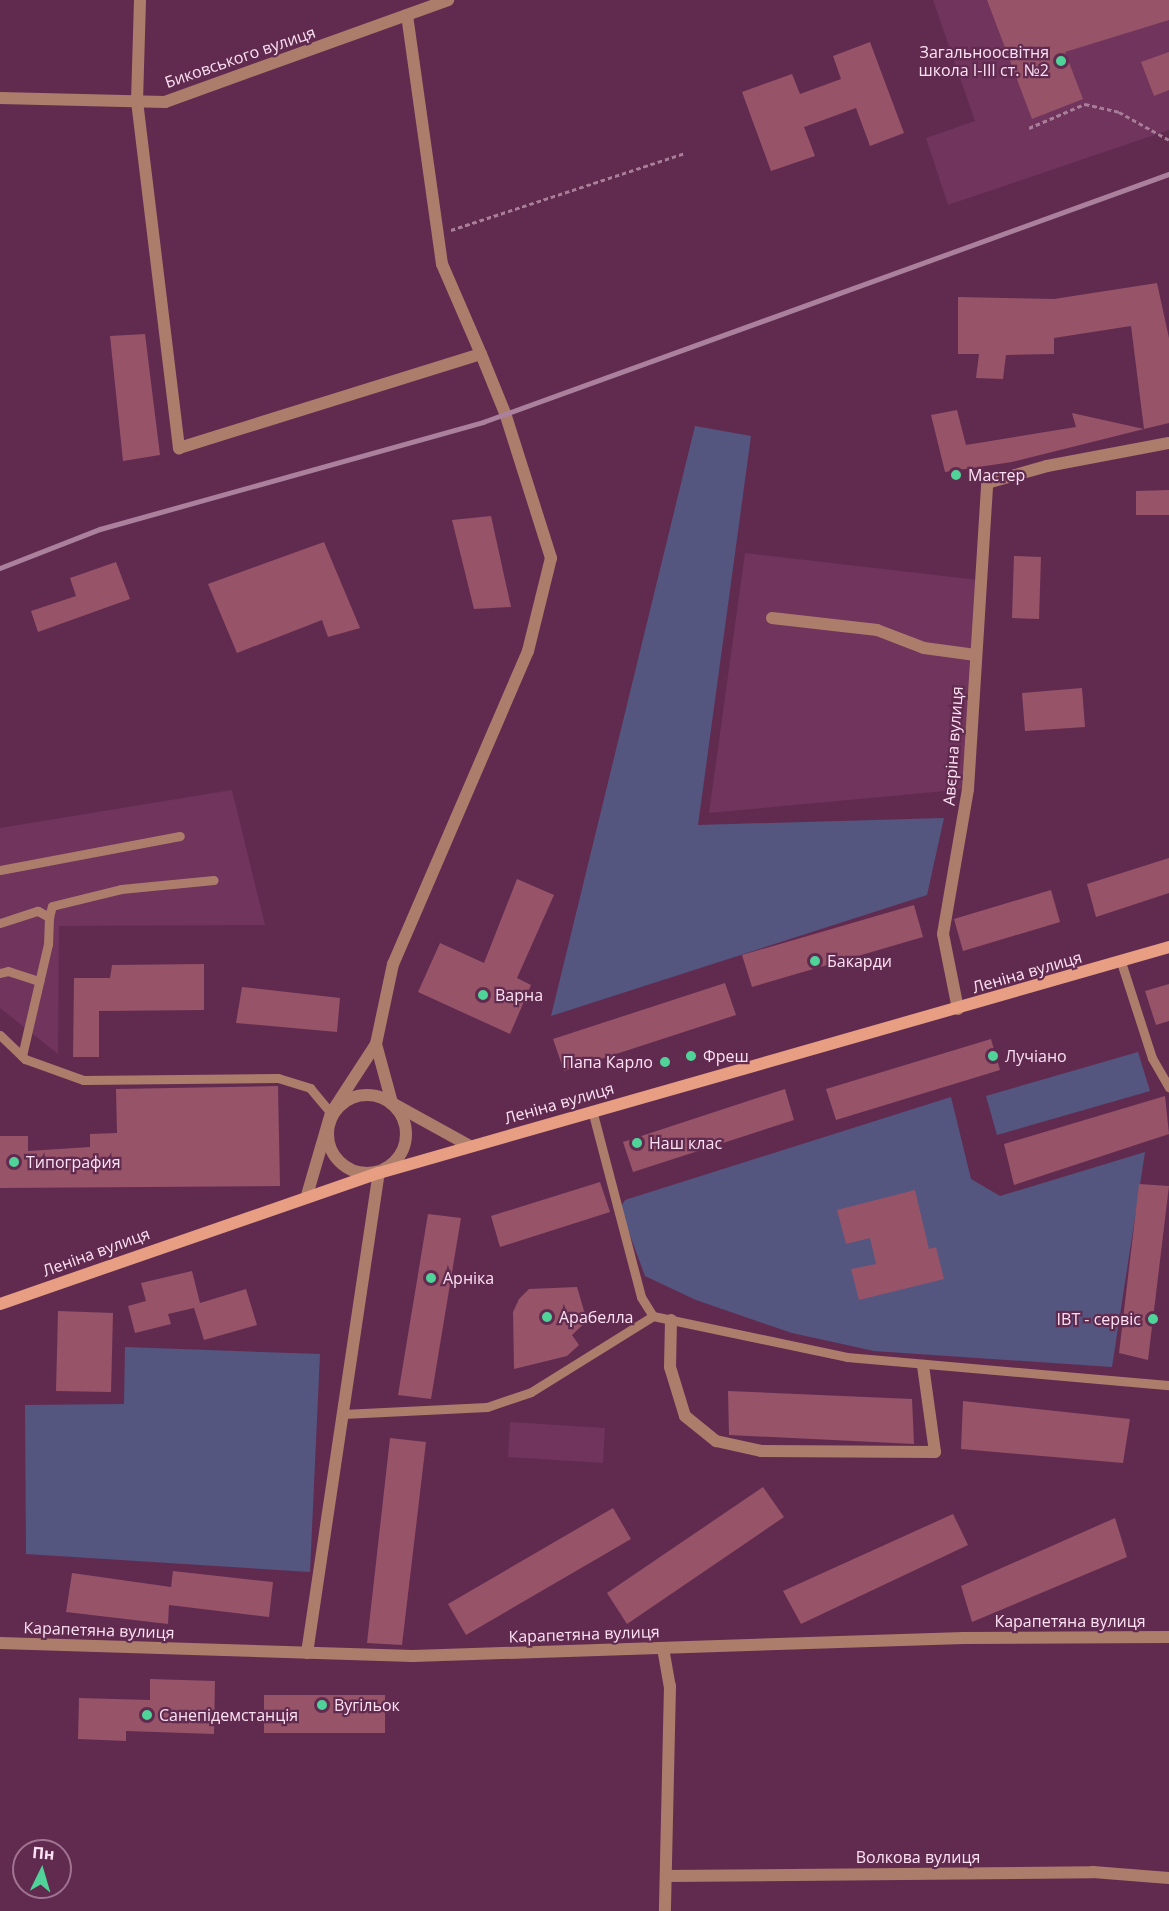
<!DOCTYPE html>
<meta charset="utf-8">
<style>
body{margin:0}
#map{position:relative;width:1169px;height:1911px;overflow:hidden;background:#612b50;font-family:"Open Sans",sans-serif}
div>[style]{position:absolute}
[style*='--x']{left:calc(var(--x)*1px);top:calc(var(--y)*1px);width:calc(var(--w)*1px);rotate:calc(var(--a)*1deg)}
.built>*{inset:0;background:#70345d}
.green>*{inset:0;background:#545680}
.building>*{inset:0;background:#975368}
.path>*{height:3px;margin-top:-1.5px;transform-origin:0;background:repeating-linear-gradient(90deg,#a87e99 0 4.5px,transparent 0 7.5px)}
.lane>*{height:9px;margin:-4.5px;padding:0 4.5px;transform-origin:4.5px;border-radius:4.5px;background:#ad7d6c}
.street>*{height:12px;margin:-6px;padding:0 6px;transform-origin:6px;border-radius:6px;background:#ad7d6c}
.street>.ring{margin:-6px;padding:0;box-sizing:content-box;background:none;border:12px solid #ad7d6c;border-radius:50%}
.secondary>*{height:12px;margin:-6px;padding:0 6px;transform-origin:6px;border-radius:6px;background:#e89e82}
.rail>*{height:4.5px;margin:-2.25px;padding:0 2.25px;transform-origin:2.25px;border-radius:2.25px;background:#aa809c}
.dots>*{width:16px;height:16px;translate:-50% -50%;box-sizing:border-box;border:3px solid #612b50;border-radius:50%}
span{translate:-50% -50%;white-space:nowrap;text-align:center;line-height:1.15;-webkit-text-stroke:4.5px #612b50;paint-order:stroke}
.poi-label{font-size:16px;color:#fee2f3}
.right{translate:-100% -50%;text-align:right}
.left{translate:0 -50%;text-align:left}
.street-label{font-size:16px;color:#fee2f3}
.north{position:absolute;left:12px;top:1839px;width:60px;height:60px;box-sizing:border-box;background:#612b50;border:2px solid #a07491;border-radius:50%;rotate:5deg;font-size:16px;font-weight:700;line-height:24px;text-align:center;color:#fee2f3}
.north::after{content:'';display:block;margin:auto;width:21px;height:27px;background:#4fd399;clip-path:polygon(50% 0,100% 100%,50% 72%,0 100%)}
</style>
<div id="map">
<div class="built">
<div style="clip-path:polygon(933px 0,1169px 0,1169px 130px,948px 205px,926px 138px,975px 121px)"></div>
<div style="clip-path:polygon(745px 553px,979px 580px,968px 789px,709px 813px)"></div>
<div style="clip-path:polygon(232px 790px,265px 925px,59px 926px,58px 1054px,0 1008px,0 828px)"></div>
<div style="clip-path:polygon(510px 1422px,605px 1428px,603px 1463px,508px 1457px)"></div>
</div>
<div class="green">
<div style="clip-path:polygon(695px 426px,751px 436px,698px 825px,944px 818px,927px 895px,551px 1016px)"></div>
<div style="clip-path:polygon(1138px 1052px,1150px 1091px,997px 1135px,986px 1096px)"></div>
<div style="clip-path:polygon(951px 1097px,971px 1179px,1000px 1196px,1145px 1152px,1112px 1367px,874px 1351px,792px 1333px,696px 1300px,645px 1276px,620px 1208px,625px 1200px)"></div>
<div style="clip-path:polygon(125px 1347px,320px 1354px,310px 1572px,26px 1554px,25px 1405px,124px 1404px)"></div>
</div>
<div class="building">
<div style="clip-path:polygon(987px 0,1169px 0,1169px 20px,1065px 52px,1083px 99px,1032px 119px)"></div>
<div style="clip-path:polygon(870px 42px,904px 133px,870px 146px,856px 108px,804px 127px,815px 156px,771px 171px,742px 92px,792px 74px,800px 94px,841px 79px,833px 56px)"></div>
<div style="clip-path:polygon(1169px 52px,1169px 90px,1154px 96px,1141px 62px)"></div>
<div style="clip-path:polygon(1157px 283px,1169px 338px,1169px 423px,1144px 429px,1131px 326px,1054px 338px,1054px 354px,1006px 355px,1003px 379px,976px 378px,979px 354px,958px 354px,958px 297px,1054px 299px)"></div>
<div style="clip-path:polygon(145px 334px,160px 455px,123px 461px,110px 336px)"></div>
<div style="clip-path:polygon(957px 410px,966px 445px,1076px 427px,1072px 413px,1144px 429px,1012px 462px,945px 472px,931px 415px)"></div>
<div style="clip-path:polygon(1169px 490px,1169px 515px,1136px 515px,1136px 491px)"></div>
<div style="clip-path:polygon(491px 516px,511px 607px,474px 609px,452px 520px)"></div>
<div style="clip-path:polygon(324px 542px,360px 628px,328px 637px,322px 620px,237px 653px,208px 584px)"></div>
<div style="clip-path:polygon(1014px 556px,1041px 557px,1039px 619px,1012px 618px)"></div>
<div style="clip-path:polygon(116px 562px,130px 599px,38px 632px,31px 611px,76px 596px,70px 578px)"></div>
<div style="clip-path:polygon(1082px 688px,1085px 727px,1025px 731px,1022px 693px)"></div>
<div style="clip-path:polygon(1169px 858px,1169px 893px,1096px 917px,1087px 884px)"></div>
<div style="clip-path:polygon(517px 879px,554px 895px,517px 978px,531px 985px,510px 1034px,418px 992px,440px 943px,484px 963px)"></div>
<div style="clip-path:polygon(1051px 890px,1060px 922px,963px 951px,954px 919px)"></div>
<div style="clip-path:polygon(914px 905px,923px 937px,752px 987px,742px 955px)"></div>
<div style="clip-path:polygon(204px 964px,204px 1010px,99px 1011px,99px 1057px,73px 1057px,74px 978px,110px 978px,112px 965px)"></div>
<div style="clip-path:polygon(725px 983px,736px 1015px,564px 1071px,553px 1039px)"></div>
<div style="clip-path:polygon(1169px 984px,1169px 1021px,1156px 1025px,1145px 991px)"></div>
<div style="clip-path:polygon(242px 987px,340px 998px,337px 1032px,236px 1023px)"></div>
<div style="clip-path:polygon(991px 1039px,1000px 1070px,836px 1120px,826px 1089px)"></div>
<div style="clip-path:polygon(278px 1086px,280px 1186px,0 1188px,0 1136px,28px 1136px,28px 1151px,90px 1147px,90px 1134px,117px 1133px,116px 1089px)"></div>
<div style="clip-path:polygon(785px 1089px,794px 1120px,633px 1172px,623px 1142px)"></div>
<div style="clip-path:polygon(1165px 1096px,1169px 1134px,1014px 1185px,1004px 1144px)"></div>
<div style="clip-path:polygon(600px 1182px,610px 1212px,500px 1247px,491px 1216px)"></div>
<div style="clip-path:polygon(1139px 1184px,1169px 1186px,1148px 1360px,1119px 1353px)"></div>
<div style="clip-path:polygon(915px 1190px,929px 1249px,936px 1247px,944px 1279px,859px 1300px,851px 1269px,876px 1264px,870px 1238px,846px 1244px,837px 1210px)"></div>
<div style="clip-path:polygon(428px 1214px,461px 1218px,431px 1399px,398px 1395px)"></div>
<div style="clip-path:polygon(192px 1271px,200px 1303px,246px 1289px,257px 1325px,204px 1340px,194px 1308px,168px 1314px,171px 1324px,135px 1333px,128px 1306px,146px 1301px,141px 1283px)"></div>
<div style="clip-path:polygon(577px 1287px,587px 1321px,572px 1335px,579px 1345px,567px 1356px,514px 1369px,513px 1312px,519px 1299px,529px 1289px)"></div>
<div style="clip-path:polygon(58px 1311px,113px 1313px,111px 1392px,56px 1391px)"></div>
<div style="clip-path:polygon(728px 1391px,912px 1399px,914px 1444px,729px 1435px)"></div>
<div style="clip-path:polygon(963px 1401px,1130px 1419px,1123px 1463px,961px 1449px)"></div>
<div style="clip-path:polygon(390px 1438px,426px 1442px,402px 1645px,367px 1643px)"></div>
<div style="clip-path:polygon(763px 1487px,784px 1517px,627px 1624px,607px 1593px)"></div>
<div style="clip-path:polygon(613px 1508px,631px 1539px,466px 1635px,448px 1604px)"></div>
<div style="clip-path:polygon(953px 1514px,968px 1545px,801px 1624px,783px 1591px)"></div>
<div style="clip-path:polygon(1115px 1518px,1127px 1557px,972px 1622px,961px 1586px)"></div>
<div style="clip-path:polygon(173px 1571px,273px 1582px,269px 1617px,169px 1605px,168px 1624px,66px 1612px,72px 1573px,171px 1587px)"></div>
<div style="clip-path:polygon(150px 1679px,215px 1681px,214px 1734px,126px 1731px,126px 1741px,78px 1739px,79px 1698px,150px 1700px)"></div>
<div style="clip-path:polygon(264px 1695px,385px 1695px,385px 1733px,264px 1733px)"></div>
</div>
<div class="path">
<div style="--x:1029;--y:128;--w:61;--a:-23.2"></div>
<div style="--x:1085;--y:104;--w:35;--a:13"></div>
<div style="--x:1119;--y:112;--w:57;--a:29.2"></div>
<div style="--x:451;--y:230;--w:246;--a:-18.2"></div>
</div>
<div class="lane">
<div style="--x:0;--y:870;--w:183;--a:-10.7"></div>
<div style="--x:49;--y:917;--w:11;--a:-75"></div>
<div style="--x:52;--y:906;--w:71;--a:-13.8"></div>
<div style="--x:121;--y:889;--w:93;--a:-5.5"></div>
<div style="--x:0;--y:923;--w:40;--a:-18"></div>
<div style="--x:38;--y:911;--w:13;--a:29"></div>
<div style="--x:49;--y:917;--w:27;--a:92"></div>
<div style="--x:48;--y:944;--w:115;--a:103.1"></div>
<div style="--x:1121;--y:962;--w:101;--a:72.1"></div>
<div style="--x:1152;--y:1058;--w:34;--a:60"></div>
<div style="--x:0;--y:973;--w:8;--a:-14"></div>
<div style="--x:8;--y:971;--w:33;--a:18"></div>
<div style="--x:0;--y:1035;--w:35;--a:44"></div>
<div style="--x:25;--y:1059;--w:62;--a:19.9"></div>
<div style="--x:83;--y:1080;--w:195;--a:-0.6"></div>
<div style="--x:278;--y:1078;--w:34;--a:17"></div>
<div style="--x:310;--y:1088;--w:33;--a:50"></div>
<div style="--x:592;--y:1110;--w:193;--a:75.3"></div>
<div style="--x:641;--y:1297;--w:22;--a:58"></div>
<div style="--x:653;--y:1316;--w:198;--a:11.9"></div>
<div style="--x:847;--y:1357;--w:323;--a:5"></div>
<div style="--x:343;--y:1414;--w:144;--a:-2.8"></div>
<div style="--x:487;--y:1407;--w:46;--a:-18.8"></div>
<div style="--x:531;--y:1392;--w:144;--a:-31.9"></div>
</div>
<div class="street">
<div style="--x:140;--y:0;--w:101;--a:91.7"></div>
<div style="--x:137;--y:101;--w:350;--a:83.1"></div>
<div style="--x:179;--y:448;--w:316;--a:-17.3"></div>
<div style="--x:481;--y:354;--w:64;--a:67.9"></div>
<div style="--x:505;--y:413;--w:152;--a:72.4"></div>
<div style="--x:551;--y:558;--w:96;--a:103.9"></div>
<div style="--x:528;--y:651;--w:341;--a:113.3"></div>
<div style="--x:393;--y:964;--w:82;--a:102"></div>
<div style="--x:376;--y:1044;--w:82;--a:123.1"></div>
<div style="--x:331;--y:1113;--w:85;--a:106.3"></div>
<div style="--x:407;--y:15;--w:251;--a:82"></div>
<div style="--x:442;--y:264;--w:98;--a:66.6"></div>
<div style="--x:0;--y:98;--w:165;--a:1.4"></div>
<div style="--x:165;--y:102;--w:301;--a:-19.8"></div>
<div style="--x:772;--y:618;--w:106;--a:6.5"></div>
<div style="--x:877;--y:630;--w:50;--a:21"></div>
<div style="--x:924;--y:648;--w:52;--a:7.7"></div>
<div style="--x:958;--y:1009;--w:76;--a:-101.3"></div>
<div style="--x:943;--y:934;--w:147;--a:-80.2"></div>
<div style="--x:968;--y:789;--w:307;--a:-86.4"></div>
<div style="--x:987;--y:483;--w:62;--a:-15.8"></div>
<div style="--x:1047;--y:466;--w:124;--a:-10.7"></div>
<div style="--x:376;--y:1044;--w:61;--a:74.8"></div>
<div style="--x:392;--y:1103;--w:89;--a:28.9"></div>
<div class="ring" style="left:328px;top:1095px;width:66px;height:66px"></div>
<div style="--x:671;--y:1320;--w:47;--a:91.2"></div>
<div style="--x:670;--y:1367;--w:51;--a:73"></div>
<div style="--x:685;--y:1416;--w:40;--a:39"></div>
<div style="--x:716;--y:1441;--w:46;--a:12.5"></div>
<div style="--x:761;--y:1451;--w:174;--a:0.3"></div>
<div style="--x:935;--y:1452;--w:87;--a:-97.9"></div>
<div style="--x:0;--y:1643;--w:413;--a:1.8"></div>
<div style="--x:413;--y:1656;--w:551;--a:-1.87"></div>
<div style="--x:964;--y:1638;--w:205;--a:-0.3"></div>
<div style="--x:663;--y:1648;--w:39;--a:80"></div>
<div style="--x:670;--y:1686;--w:225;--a:91.3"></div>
<div style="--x:307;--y:1653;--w:485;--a:-81.5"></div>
<div style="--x:666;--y:1876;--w:427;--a:-0.5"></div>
<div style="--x:1093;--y:1872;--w:76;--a:4.5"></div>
</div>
<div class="secondary">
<div style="--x:0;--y:1304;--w:401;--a:-19.1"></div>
<div style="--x:379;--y:1173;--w:822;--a:-15.96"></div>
</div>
<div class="rail">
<div style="--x:0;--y:568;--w:107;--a:-21.3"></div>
<div style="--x:100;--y:529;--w:398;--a:-15.6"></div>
<div style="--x:483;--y:422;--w:729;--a:-19.88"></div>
</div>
<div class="dots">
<div style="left:1061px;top:61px;background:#4fd399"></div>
<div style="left:956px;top:475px;background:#4fd399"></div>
<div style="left:815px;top:961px;background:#4fd399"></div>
<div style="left:483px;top:995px;background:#4fd399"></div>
<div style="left:691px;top:1056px;background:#4fd399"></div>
<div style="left:993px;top:1056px;background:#4fd399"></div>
<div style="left:665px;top:1062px;background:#4fd399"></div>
<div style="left:637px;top:1143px;background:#4fd399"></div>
<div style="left:14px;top:1162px;background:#4fd399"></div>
<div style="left:431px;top:1278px;background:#4fd399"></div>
<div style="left:547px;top:1317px;background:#4fd399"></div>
<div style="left:1153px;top:1319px;background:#4fd399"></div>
<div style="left:322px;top:1705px;background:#4fd399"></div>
<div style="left:147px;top:1715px;background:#4fd399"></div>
</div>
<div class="poi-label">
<span class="right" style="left:1049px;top:61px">Загальноосвітня<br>школа І-ІІІ ст. №2</span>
<span class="left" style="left:968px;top:475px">Мастер</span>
<span class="left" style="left:827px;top:961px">Бакарди</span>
<span class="left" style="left:495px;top:995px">Варна</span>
<span class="left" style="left:703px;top:1056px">Фреш</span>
<span class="left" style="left:1005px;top:1056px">Лучіано</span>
<span class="right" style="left:653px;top:1062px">Папа Карло</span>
<span class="left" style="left:649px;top:1143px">Наш клас</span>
<span class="left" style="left:26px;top:1162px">Типография</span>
<span class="left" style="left:443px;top:1278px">Арніка</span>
<span class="left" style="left:559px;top:1317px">Арабелла</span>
<span class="right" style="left:1141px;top:1319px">ІВТ - сервіс</span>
<span class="left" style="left:334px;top:1705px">Вугільок</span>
<span class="left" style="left:159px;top:1715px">Санепідемстанція</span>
</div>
<div class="street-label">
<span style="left:240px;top:57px;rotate:-19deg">Биковського вулиця</span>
<span style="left:953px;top:746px;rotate:-86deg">Авєріна вулиця</span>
<span style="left:1027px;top:972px;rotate:-16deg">Леніна вулиця</span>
<span style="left:559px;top:1103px;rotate:-16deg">Леніна вулиця</span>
<span style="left:96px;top:1252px;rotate:-20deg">Леніна вулиця</span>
<span style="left:1070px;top:1621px">Карапетяна вулиця</span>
<span style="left:99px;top:1630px;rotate:2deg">Карапетяна вулиця</span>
<span style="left:584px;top:1634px;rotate:-2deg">Карапетяна вулиця</span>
<span style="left:918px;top:1857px">Волкова вулиця</span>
</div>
<div class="north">Пн</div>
</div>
